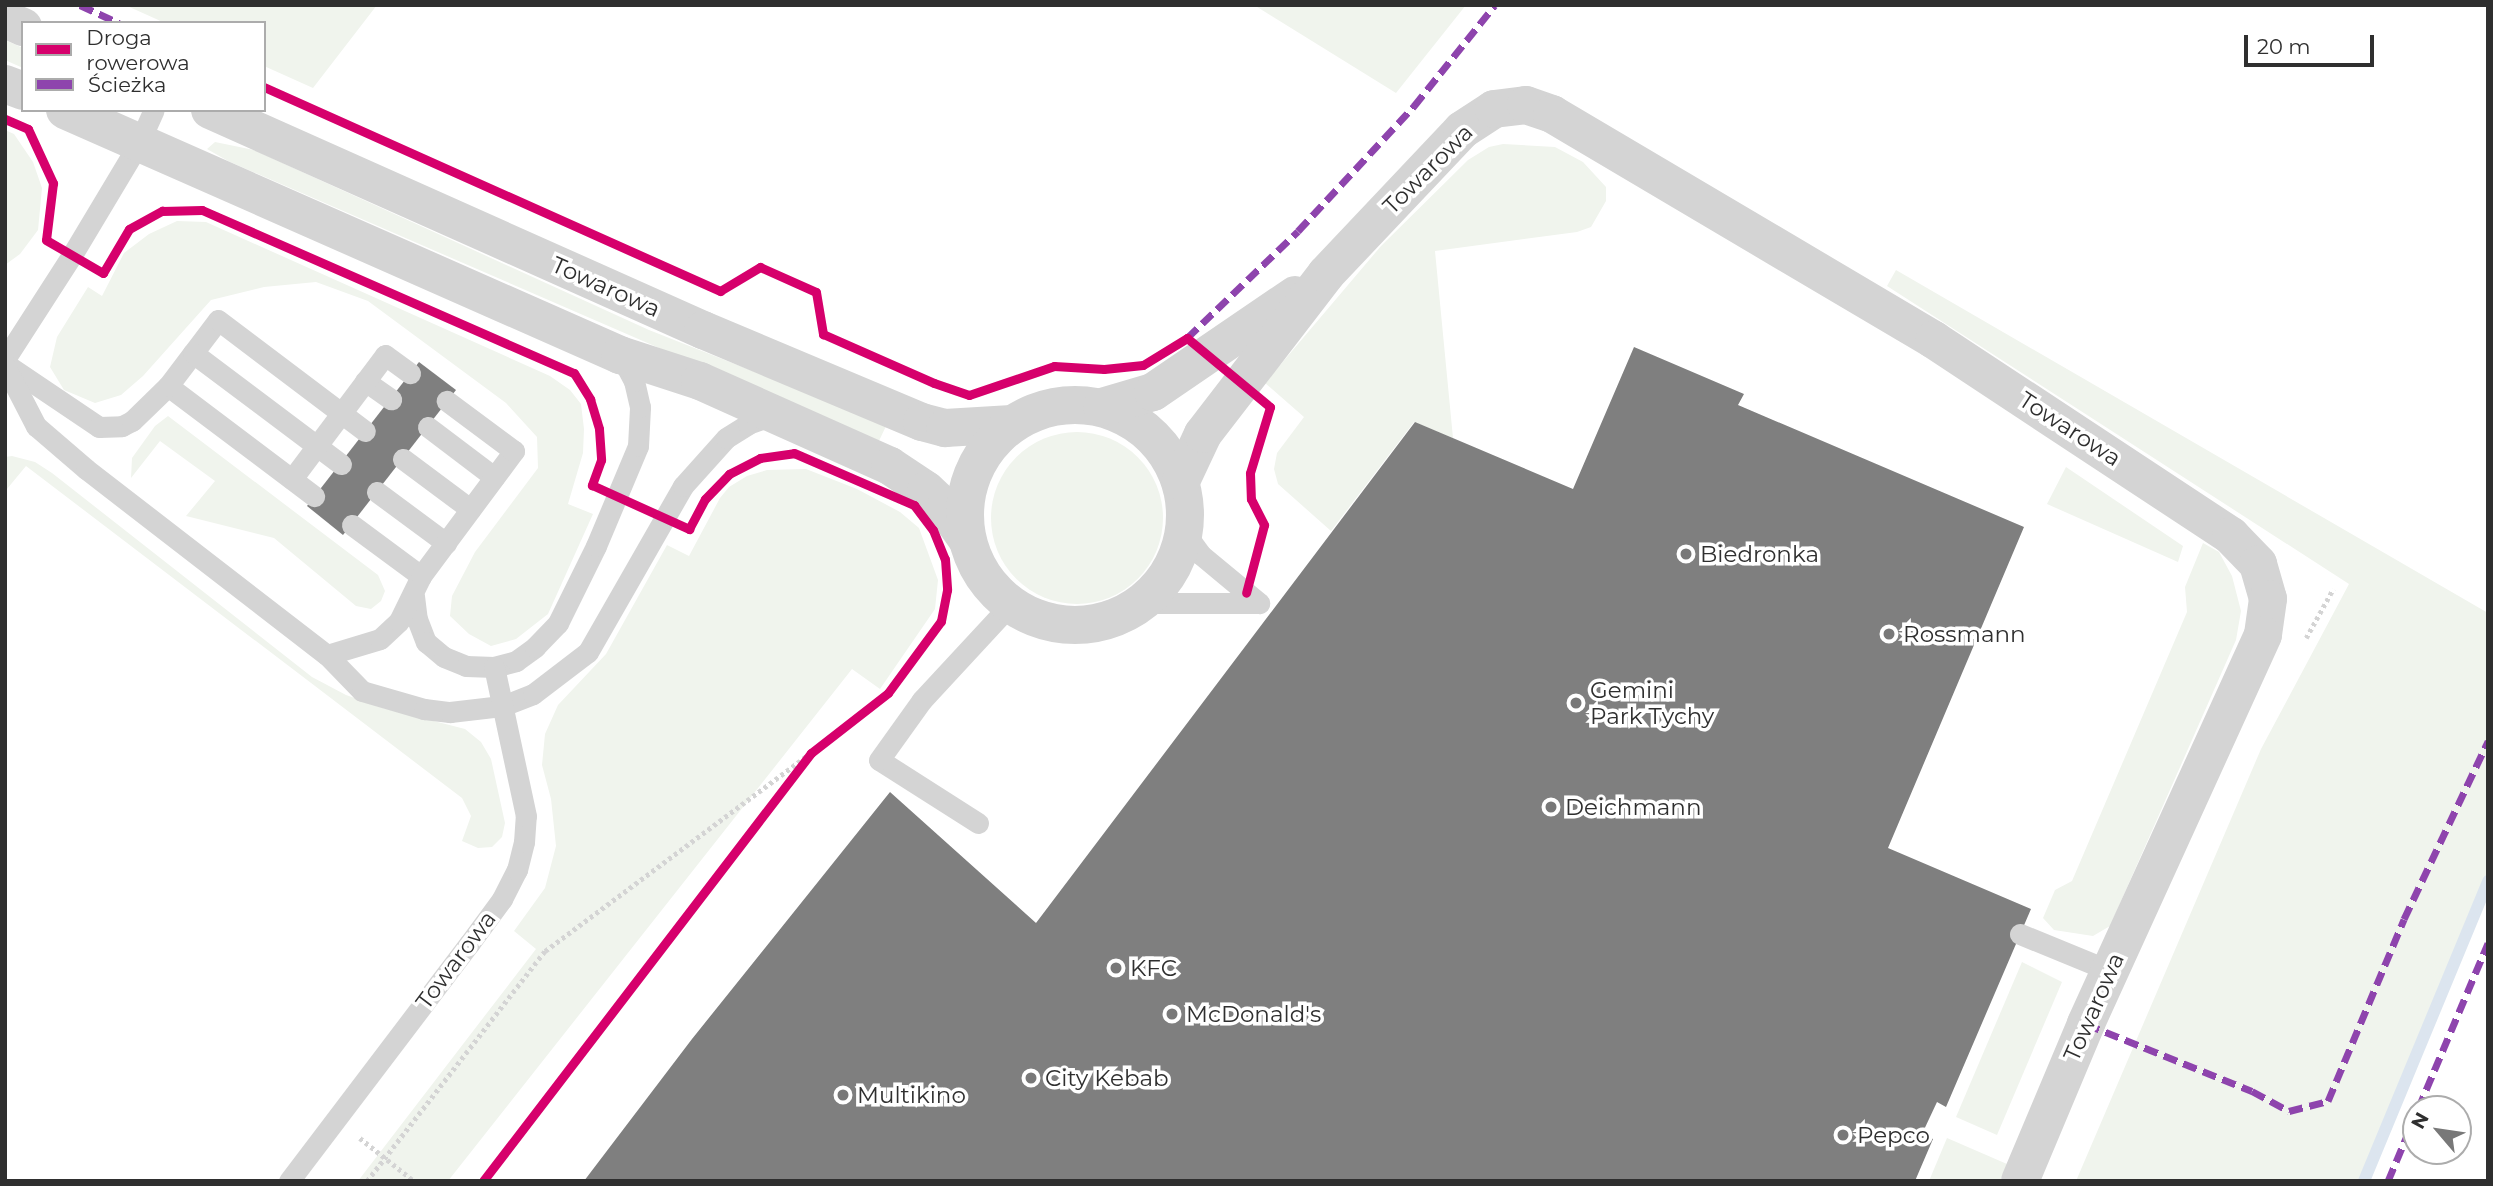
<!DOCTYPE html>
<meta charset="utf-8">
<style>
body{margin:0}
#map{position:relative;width:2493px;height:1186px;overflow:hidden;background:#fff;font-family:Montserrat,sans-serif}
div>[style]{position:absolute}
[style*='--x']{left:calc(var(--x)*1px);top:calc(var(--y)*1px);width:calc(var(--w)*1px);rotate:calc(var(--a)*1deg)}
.green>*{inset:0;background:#f0f4ed}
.round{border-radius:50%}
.stream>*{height:12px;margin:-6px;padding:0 6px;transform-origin:6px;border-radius:6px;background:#dce5ef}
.building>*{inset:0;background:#7f7f7f}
.path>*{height:4.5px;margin-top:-2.25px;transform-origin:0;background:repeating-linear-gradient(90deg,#d4d4d4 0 3.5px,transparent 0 7px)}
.service>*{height:21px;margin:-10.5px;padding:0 10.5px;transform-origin:10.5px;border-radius:10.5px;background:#d4d4d4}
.minor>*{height:38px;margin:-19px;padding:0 19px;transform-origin:19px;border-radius:19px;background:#d4d4d4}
.minor>.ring{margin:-19px;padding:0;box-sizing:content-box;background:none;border:38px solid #d4d4d4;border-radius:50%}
.quiet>*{height:7px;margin-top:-3.5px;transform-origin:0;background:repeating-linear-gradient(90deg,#8e44ad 0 14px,transparent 0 21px)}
.cycleway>*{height:9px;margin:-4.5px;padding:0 4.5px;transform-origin:4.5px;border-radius:4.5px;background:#d6006c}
.dots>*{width:19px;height:19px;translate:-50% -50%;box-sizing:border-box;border:4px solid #fff;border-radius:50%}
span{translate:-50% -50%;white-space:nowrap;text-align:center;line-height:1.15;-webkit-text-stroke:7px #fff;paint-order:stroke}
.street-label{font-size:23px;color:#2f2f2f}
.poi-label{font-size:23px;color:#2f2f2f}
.left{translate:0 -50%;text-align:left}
.frame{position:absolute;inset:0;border:7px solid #2f2f2f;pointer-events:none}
.legend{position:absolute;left:21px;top:21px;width:245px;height:91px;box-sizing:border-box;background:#fff;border:2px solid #acacac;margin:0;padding:9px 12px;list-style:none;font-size:21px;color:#2f2f2f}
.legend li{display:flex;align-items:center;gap:14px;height:35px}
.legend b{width:35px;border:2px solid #acacac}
.north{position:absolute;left:2402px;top:1095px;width:70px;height:70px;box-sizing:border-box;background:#fff;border:2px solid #acacac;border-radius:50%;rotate:299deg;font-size:19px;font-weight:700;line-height:28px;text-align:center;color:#2f2f2f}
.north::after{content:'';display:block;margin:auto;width:24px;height:32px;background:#787878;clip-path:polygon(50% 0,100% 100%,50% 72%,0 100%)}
.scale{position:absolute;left:2244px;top:35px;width:130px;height:32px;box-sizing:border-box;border:4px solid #2f2f2f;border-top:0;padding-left:9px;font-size:21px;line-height:24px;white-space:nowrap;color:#2f2f2f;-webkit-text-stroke:5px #fff;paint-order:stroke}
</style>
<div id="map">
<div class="green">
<div style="clip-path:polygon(125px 5px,377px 5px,313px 88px,264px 66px,264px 23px,165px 23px)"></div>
<div style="clip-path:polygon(1254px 5px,1466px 5px,1396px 93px)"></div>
<div style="clip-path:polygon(5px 40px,23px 48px,23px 68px,5px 60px)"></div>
<div style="clip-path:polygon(5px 130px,14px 134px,33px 162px,42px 188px,38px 230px,20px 254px,5px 265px)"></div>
<div style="clip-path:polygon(215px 142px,254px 150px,649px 330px,887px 424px,878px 443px,228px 161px,207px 149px)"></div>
<div style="clip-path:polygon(1503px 144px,1555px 147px,1583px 162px,1606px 187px,1606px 201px,1591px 227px,1577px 232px,1435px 251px,1453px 438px,1414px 422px,1331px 531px,1278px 484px,1274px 469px,1277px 453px,1304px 417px,1265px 383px,1381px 246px,1468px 160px,1489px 147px)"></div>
<div style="clip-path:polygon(177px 221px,206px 222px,550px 376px,570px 390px,581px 404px,584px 429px,583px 453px,568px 504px,593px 514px,548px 614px,516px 639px,491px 646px,469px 634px,450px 616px,452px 596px,475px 552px,538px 468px,537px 437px,506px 403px,368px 301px,316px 282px,264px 287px,211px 300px,143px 376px,121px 395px,95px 403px,64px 390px,50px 367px,57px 337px,88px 287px,102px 296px,124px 253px,149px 234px)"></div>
<div style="clip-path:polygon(1896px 270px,2488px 613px,2488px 884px,2362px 1181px,2076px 1181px,2261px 749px,2349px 584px,1887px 286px)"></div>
<div style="clip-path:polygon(168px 416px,378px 575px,385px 591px,381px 601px,371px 609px,356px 606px,274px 538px,186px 516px,215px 481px,160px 441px,131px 478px,132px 458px,155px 426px)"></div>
<div class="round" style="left:991px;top:432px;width:172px;height:172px"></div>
<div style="clip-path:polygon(12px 456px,35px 462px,52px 473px,312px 677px,346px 695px,383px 708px,465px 729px,481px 742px,491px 759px,505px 823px,502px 837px,492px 847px,478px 848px,462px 841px,471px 816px,462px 798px,26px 466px,7px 489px,5px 457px)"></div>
<div style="clip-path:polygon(2066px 467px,2183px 546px,2178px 562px,2047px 504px)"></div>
<div style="clip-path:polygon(806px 469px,857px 489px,900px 512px,919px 528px,938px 580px,935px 609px,880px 689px,852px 669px,448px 1181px,358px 1181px,536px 949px,514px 931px,545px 888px,556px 846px,551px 799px,542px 765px,545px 734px,558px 705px,606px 654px,667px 545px,689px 556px,720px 498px,729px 487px,747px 476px,767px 470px)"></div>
<div style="clip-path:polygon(2203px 543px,2219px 552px,2232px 576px,2241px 611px,2236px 640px,2110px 926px,2093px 936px,2054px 930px,2043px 918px,2055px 890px,2072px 881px,2187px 612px,2185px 587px)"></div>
<div style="clip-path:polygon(2022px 962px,2062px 982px,1997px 1135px,1956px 1117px)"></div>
<div style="clip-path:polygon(1947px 1138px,2007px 1164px,2000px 1181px,1929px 1181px)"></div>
</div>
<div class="stream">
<div style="--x:2364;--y:1181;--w:325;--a:-67.5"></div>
</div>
<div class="building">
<div style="clip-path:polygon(1634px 347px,1744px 394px,1738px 405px,2024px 527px,1888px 848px,2031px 909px,1946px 1107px,1937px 1102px,1922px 1134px,1933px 1139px,1915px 1181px,584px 1181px,692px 1039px,890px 792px,1036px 923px,1415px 422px,1573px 489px)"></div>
<div style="clip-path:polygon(419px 362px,456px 390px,343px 535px,307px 506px)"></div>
</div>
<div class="path">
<div style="--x:2306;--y:638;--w:56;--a:-61.1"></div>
<div style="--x:360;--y:1138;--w:69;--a:38.5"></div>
<div style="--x:367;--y:1181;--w:291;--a:-52.3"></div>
<div style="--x:545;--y:951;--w:332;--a:-36.7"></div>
</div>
<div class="service">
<div style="--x:193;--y:353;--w:41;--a:-52.9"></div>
<div style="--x:218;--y:320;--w:184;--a:37.1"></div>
<div style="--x:5;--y:359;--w:124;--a:-57.2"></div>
<div style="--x:72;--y:255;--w:131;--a:-59.1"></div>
<div style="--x:139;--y:143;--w:36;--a:-66"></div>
<div style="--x:7;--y:365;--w:111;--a:34"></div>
<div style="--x:99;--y:427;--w:23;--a:-2"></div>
<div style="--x:122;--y:426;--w:11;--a:-27"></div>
<div style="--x:132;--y:421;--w:50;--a:-44.2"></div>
<div style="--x:168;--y:386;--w:183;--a:37"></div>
<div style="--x:5;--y:366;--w:68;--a:62.7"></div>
<div style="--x:36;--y:426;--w:66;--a:40.7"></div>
<div style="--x:86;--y:469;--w:304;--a:37.7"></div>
<div style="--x:327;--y:655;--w:50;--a:45.8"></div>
<div style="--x:362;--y:691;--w:65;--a:16.2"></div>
<div style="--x:424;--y:709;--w:26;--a:7"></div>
<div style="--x:450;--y:712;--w:52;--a:-6.6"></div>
<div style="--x:502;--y:706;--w:33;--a:-21"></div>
<div style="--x:533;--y:694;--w:69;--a:-37.4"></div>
<div style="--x:588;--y:652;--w:191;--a:-60.2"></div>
<div style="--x:683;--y:486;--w:64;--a:-48.1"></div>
<div style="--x:726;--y:438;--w:26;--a:-32"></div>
<div style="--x:748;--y:424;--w:29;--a:-20"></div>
<div style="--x:365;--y:381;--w:32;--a:35"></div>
<div style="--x:168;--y:386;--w:41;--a:-52.9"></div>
<div style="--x:193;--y:353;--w:185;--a:36.9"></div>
<div style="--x:428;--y:427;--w:83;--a:37.1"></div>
<div style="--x:403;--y:459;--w:84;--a:36.7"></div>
<div style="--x:292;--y:479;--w:155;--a:-53.1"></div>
<div style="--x:385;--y:355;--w:31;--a:36"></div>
<div style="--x:377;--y:492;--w:86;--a:36.5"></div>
<div style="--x:352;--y:525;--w:86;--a:36.5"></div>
<div style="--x:1185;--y:533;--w:26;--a:54"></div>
<div style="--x:1200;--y:554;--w:77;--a:39.7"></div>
<div style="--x:414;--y:596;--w:23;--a:83"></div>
<div style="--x:417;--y:619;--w:25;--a:69"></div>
<div style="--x:426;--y:642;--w:23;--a:40"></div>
<div style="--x:444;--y:657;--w:24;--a:22"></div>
<div style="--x:466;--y:666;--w:28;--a:2"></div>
<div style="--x:494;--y:667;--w:23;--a:-15"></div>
<div style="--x:516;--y:661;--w:24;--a:-36"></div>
<div style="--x:535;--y:647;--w:33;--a:-46"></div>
<div style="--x:558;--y:623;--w:86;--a:-63.7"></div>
<div style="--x:596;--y:546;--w:108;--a:-67.2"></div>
<div style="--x:638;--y:446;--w:39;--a:-87"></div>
<div style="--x:640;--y:407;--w:27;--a:-103"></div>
<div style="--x:634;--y:381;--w:30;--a:-118"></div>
<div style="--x:1143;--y:603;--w:116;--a:0"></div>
<div style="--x:327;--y:655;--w:55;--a:-16.8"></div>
<div style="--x:380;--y:639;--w:26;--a:-43"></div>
<div style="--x:399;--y:621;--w:50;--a:-63.9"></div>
<div style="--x:421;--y:576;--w:156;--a:-53.4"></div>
<div style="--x:514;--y:451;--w:84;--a:-143.3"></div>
<div style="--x:978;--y:823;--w:117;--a:-147.5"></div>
<div style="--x:879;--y:760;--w:74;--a:-54.4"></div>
<div style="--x:922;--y:700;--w:129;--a:-47.2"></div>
<div style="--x:2020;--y:934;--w:97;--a:22.3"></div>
<div style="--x:289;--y:1181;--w:298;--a:-52.8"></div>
<div style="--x:469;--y:944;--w:56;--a:-53.7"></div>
<div style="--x:502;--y:899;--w:33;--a:-63"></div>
<div style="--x:517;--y:870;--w:29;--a:-76"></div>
<div style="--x:524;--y:842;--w:26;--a:-86"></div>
<div style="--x:526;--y:816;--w:152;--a:-102.1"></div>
</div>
<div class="minor">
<div style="--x:5;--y:19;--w:20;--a:24"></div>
<div style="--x:5;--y:84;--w:19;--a:21"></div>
<div style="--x:65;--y:110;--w:607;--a:23.82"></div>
<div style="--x:620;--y:355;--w:84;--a:18"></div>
<div style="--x:700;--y:381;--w:208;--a:24.1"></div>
<div style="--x:890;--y:466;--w:43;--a:33.7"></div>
<div style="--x:926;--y:490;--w:26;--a:43"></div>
<div style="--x:945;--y:508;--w:39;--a:55"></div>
<div style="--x:210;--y:110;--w:540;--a:24.05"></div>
<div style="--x:703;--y:330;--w:238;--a:22.8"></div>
<div style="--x:922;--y:422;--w:24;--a:15"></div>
<div style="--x:945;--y:428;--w:67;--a:-3.4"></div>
<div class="ring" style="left:965px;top:405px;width:182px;height:182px"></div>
<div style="--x:1102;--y:407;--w:53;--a:-16.4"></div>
<div style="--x:1153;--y:392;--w:172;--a:-34.3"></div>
<div style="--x:1181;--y:481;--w:52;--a:-64.9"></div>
<div style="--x:1203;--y:434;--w:202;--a:-52.4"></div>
<div style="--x:1326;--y:274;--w:198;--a:-46.6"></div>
<div style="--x:1462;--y:130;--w:38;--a:-33"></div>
<div style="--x:1494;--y:109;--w:32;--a:-7"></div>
<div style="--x:1526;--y:105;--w:28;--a:19"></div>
<div style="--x:1552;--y:114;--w:444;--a:30.6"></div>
<div style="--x:1934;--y:340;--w:356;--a:33.4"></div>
<div style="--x:2231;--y:536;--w:39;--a:46"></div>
<div style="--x:2258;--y:564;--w:36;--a:74"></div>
<div style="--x:2268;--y:599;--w:36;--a:98"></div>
<div style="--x:2263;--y:635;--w:427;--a:114.5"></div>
<div style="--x:2086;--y:1024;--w:170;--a:112.8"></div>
</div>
<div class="quiet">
<div style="--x:80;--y:5;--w:43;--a:24.8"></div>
<div style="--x:1187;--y:338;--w:154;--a:-43.9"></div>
<div style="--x:1298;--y:231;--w:171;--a:-47.1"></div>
<div style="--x:1414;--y:106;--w:129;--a:-51.3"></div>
<div style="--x:2086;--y:1024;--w:179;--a:22"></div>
<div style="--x:2252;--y:1091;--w:42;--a:28.4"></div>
<div style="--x:2289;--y:1111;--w:40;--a:-14.4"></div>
<div style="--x:2328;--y:1101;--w:197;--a:-67.3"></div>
<div style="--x:2404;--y:919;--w:197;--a:-64.7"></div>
<div style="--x:2418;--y:1109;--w:180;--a:-67.1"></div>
<div style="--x:2388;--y:1181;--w:73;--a:-67.3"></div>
</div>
<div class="cycleway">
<div style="--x:264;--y:87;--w:500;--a:24.1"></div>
<div style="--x:720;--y:291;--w:47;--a:-31"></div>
<div style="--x:760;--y:267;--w:61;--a:24.1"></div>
<div style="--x:816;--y:292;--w:43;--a:80.5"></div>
<div style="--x:823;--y:334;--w:121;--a:23.8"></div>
<div style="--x:934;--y:383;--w:37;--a:19"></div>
<div style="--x:969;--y:395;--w:90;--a:-18.8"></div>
<div style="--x:1054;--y:366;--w:50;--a:3.4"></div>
<div style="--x:1104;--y:369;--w:39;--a:-6"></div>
<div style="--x:1143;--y:365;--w:52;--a:-31.5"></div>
<div style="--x:1187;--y:338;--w:108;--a:39.7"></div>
<div style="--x:1270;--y:407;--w:69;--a:106.9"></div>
<div style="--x:1250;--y:473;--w:26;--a:88"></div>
<div style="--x:1251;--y:499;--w:29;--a:63"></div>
<div style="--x:1264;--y:525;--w:70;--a:104.8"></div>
<div style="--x:5;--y:119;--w:25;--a:23"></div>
<div style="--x:28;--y:129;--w:60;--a:65.2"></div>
<div style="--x:53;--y:183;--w:57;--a:97"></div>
<div style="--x:46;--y:240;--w:66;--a:30.1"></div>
<div style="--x:103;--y:273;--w:51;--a:-59.4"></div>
<div style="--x:129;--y:229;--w:38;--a:-29"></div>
<div style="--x:162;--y:211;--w:40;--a:-1.4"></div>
<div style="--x:202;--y:210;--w:406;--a:23.7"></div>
<div style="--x:574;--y:373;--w:31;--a:58"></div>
<div style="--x:590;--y:399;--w:31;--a:73"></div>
<div style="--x:599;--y:429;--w:31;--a:86"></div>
<div style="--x:601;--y:460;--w:27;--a:110"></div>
<div style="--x:592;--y:485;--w:107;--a:24.4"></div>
<div style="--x:689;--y:529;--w:34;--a:-62"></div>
<div style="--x:705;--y:499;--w:35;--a:-46"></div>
<div style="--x:729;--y:474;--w:35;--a:-27"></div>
<div style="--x:760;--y:458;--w:34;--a:-8"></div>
<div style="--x:794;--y:453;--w:131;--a:23.4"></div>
<div style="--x:914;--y:505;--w:31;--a:53"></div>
<div style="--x:933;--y:530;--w:31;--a:68"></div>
<div style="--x:945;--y:559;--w:31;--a:86"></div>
<div style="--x:947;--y:590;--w:32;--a:101"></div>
<div style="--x:941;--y:621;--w:89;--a:126.4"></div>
<div style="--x:888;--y:693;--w:98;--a:142.1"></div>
<div style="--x:811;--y:753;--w:539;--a:127.46"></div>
</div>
<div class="dots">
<div style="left:1686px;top:554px;background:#787878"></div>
<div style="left:1889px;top:634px;background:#787878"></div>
<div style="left:1576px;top:703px;background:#787878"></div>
<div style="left:1551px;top:807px;background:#787878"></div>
<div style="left:1116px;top:968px;background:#787878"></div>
<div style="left:1172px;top:1014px;background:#787878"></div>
<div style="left:1031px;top:1078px;background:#787878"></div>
<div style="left:843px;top:1095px;background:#787878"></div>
<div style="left:1843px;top:1135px;background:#787878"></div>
</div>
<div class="street-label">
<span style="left:1428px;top:169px;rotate:-45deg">Towarowa</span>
<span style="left:606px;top:287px;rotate:24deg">Towarowa</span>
<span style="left:2070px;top:429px;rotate:33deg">Towarowa</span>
<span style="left:456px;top:960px;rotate:-53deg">Towarowa</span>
<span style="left:2094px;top:1007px;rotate:-66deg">Towarowa</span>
</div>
<div class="poi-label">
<span class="left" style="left:1700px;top:554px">Biedronka</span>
<span class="left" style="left:1903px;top:634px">Rossmann</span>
<span class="left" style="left:1590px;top:703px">Gemini<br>Park Tychy</span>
<span class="left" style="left:1565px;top:807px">Deichmann</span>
<span class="left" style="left:1130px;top:968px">KFC</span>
<span class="left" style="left:1186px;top:1014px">McDonald's</span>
<span class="left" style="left:1045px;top:1078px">City Kebab</span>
<span class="left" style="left:857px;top:1095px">Multikino</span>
<span class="left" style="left:1857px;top:1135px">Pepco</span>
</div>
<div class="frame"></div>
<ul class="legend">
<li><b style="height:9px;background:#d6006c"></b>Droga rowerowa</li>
<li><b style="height:9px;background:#8e44ad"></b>Ścieżka</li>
</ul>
<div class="north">N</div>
<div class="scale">20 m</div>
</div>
